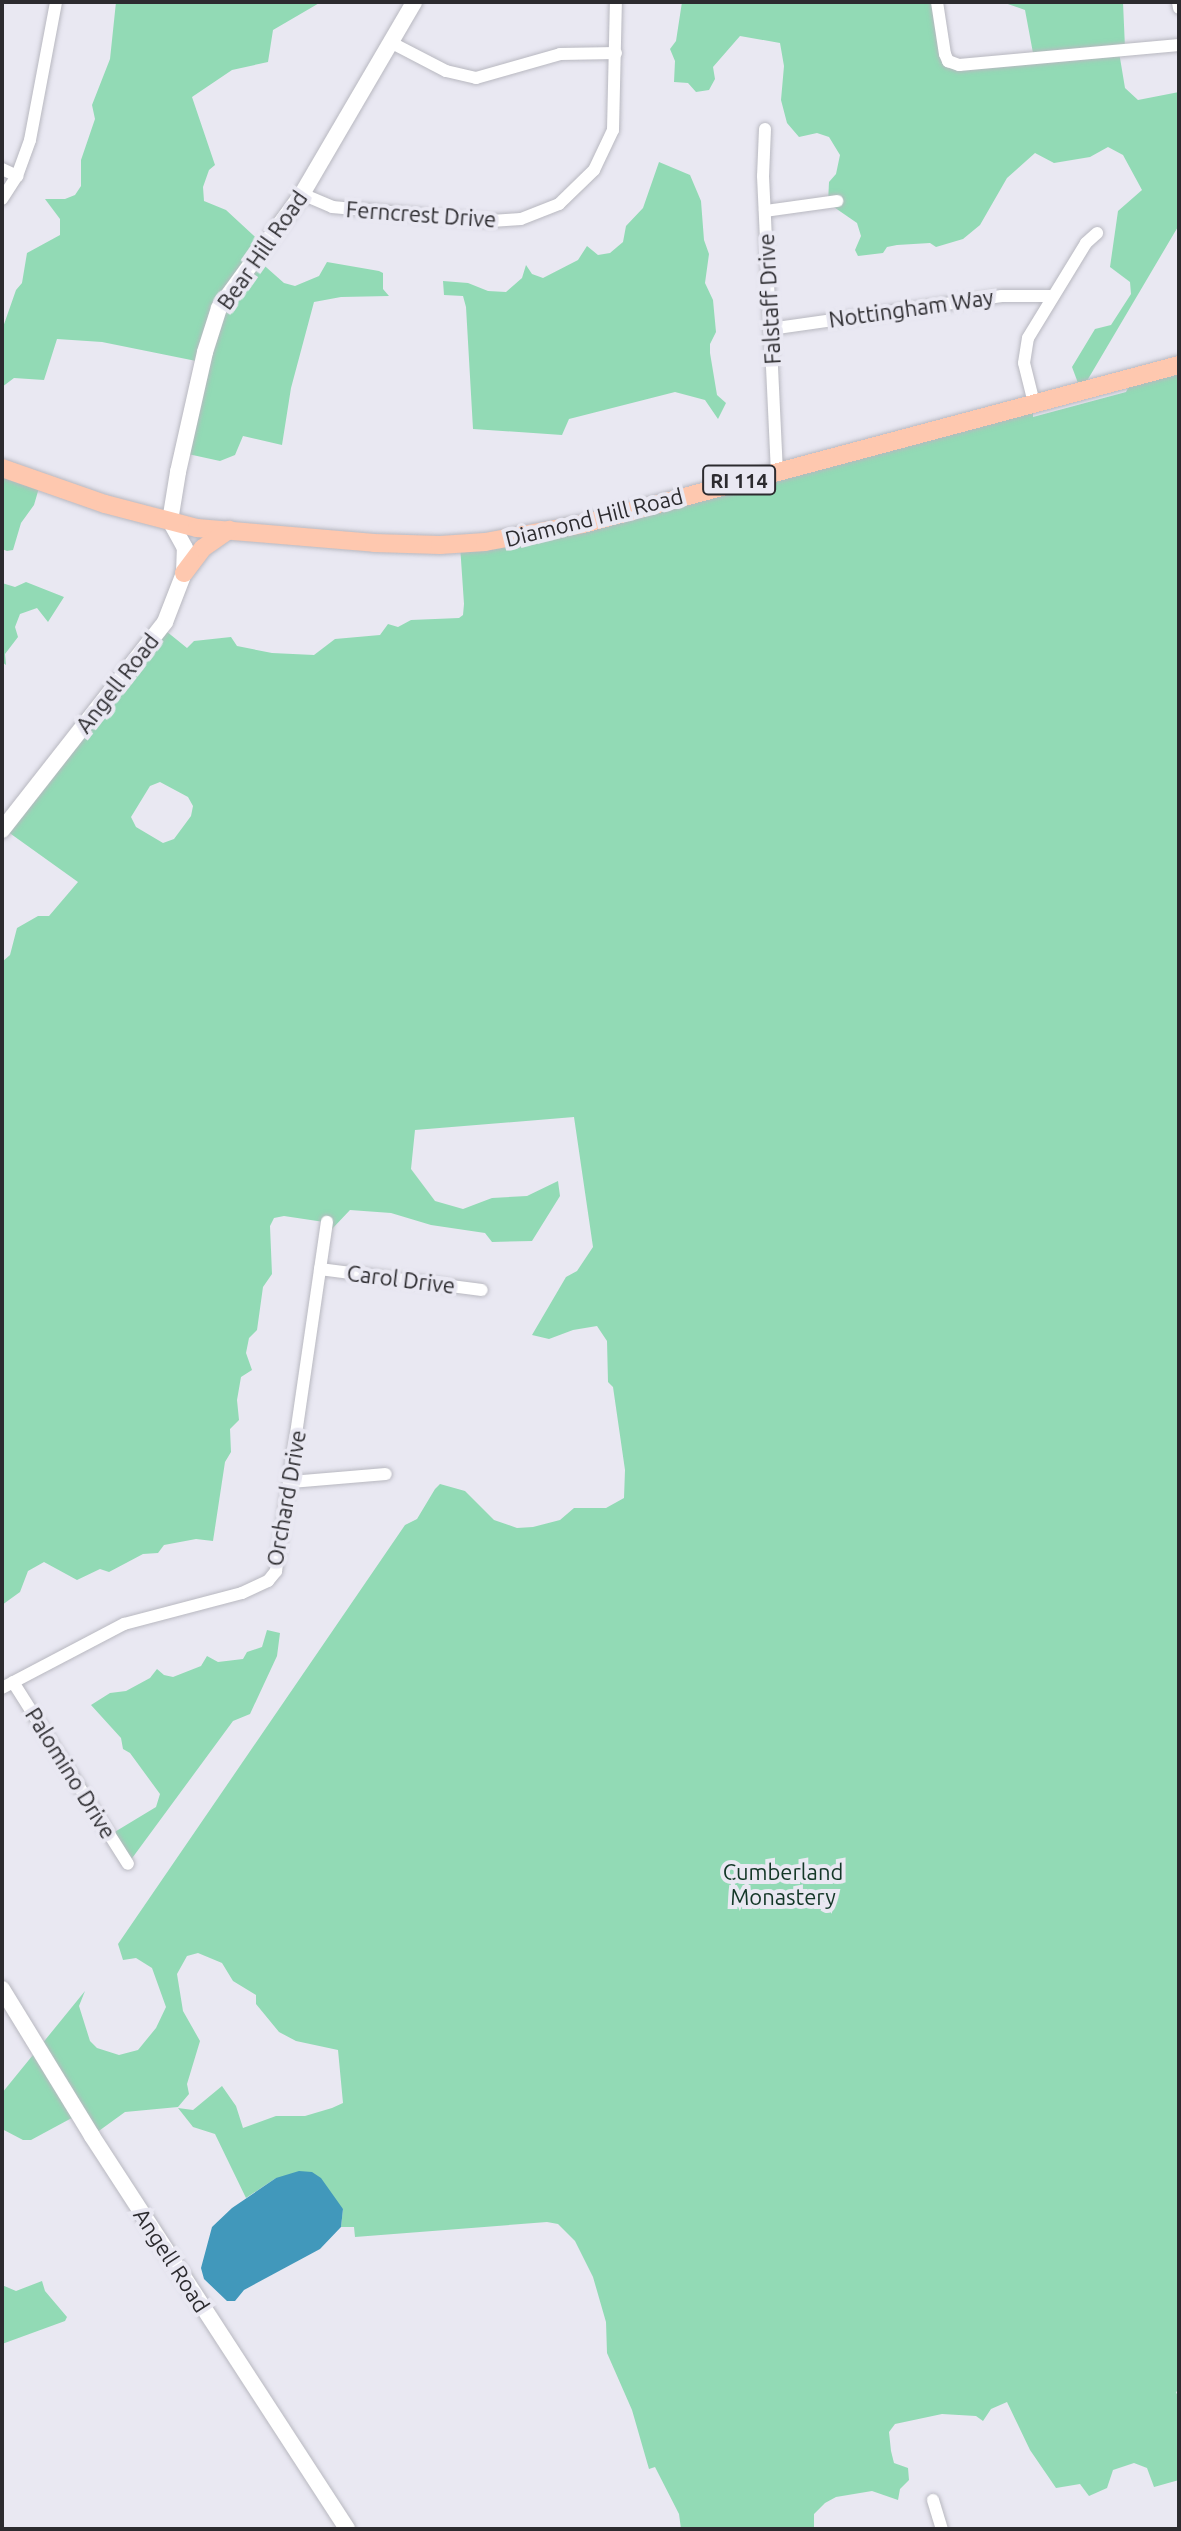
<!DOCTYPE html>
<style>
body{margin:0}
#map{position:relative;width:1181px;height:2531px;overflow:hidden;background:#e9e8f2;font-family:Ubuntu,sans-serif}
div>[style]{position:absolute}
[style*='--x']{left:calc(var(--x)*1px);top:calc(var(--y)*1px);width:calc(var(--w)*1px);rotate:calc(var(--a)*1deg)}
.green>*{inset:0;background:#92dab5}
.water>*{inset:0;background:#4198bb}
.roads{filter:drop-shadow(0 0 2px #b8b8c0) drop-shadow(0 0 2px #b8b8c0)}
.street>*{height:12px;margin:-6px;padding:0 6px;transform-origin:6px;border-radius:6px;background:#fff}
.secondary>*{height:16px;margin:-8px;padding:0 8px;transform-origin:8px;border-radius:8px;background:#fff}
.primary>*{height:18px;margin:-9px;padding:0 9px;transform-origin:9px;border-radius:9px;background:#fec8af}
span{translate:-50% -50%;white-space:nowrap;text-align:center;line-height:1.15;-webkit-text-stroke:8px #e9e8f2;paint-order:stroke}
.shield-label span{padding:2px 6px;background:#e9e8f2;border:2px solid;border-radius:6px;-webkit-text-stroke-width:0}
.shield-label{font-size:20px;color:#2c2b2f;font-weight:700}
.street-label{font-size:22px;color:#2c2b2f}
.park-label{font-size:22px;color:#133727}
.frame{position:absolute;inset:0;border:4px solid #2c2b2f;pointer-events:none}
</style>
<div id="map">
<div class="green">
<div style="clip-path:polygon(116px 2px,321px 2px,273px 30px,268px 62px,232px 70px,192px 97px,215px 165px,209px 170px,203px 187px,204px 201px,226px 210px,266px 247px,258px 260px,284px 283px,295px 286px,319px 276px,327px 262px,379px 271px,383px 273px,383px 289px,389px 296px,341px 297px,314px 302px,291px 388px,282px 445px,243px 436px,235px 455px,220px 461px,188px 454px,206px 363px,102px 342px,57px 339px,44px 380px,14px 378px,2px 387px,2px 330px,16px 290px,22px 283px,27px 253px,60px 235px,60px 219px,45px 199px,65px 199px,75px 195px,81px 186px,81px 160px,95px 119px,92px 105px,110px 59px)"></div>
<div style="clip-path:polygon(682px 2px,940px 2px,951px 62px,1033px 53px,1025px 10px,1002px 2px,1123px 2px,1125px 48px,1119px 52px,1125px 88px,1138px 100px,1179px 92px,1179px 225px,1081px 391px,1072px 367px,1095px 329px,1111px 325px,1131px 294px,1130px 282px,1110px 267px,1118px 211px,1142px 190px,1123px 155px,1108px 147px,1090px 157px,1054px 163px,1035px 153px,1007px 178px,980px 225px,963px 239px,936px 247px,930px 243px,897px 245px,887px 247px,883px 253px,858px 256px,855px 250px,861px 236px,857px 223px,828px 203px,829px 182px,836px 174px,840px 155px,829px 137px,817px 133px,799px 137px,787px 123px,781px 100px,784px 66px,780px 43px,740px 36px,713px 67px,715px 79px,709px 90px,696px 92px,688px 83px,674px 82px,675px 61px,670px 49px,676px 41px)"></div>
<div style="clip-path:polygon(659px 162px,690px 175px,701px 201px,704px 240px,709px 254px,705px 283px,713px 300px,716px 332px,710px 344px,710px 353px,717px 395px,726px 403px,718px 419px,705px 400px,675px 392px,569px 419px,562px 435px,473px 429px,466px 307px,463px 296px,444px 295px,443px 281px,468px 283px,488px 291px,506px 292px,522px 278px,526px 265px,532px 274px,543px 278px,578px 260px,587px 246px,598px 255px,610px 253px,623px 242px,626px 226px,643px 208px)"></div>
<div style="clip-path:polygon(evenodd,1179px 367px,1179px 2390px,1176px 2392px,1179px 2399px,1179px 2480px,1154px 2487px,1147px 2468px,1134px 2463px,1113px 2470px,1107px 2488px,1089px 2496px,1080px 2484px,1056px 2488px,1030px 2450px,1007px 2402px,991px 2409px,983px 2421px,976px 2416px,942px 2414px,895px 2424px,889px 2432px,891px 2451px,894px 2463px,908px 2468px,909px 2480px,900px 2489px,898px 2500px,872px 2491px,836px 2497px,825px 2503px,814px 2514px,814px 2529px,681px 2529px,679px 2514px,655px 2467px,649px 2469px,632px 2410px,607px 2353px,606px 2322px,593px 2277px,575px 2241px,558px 2224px,547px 2222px,355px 2237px,354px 2227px,341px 2227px,343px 2209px,276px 2178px,246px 2198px,215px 2134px,193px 2127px,178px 2108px,193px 2110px,222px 2086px,236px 2106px,243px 2128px,276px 2116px,305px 2116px,332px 2108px,343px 2103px,338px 2050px,296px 2041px,279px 2032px,256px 2004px,256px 1995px,233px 1981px,222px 1963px,198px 1953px,187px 1956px,177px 1974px,183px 2011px,200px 2041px,187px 2084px,189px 2094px,178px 2107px,125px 2112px,96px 2133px,81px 2113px,31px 2140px,23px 2140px,2px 2129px,2px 2093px,85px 1991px,79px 2006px,90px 2041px,97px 2048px,119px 2055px,138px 2050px,156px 2028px,166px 2007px,152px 1968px,136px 1958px,123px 1960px,118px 1944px,405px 1525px,417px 1519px,435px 1489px,440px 1484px,465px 1491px,494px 1520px,517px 1528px,533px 1527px,560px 1520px,574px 1508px,606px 1508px,624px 1498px,625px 1470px,613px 1387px,608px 1382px,607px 1341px,597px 1326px,573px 1330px,549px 1339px,532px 1335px,566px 1277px,577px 1271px,593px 1247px,574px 1117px,415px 1130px,411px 1169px,435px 1201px,463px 1209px,492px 1198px,527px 1196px,558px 1181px,560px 1196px,532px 1241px,492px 1242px,485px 1233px,431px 1225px,391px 1213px,350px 1210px,332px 1229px,324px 1222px,284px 1216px,274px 1218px,270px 1226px,272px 1274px,263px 1287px,257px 1330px,249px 1338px,246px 1353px,252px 1370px,241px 1377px,237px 1400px,239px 1420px,230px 1429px,231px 1452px,225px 1462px,213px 1541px,196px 1539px,164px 1545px,158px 1553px,143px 1554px,109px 1572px,100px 1569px,77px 1580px,44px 1562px,28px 1571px,20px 1592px,2px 1605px,2px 962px,10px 955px,17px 928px,38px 916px,49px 916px,78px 882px,4px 829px,166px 631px,187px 648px,194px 641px,231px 637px,237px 646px,272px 653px,314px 655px,335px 639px,380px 635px,388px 624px,398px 627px,411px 620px,459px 618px,463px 615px,464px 604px,460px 545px,1033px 407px,1033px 417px,1126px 392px,1132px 380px,1179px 367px,160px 782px,188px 797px,193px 806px,191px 816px,174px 839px,163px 843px,136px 827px,131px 817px,150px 786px,160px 782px)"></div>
<div style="clip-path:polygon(2px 467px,41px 481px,34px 505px,21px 523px,13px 550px,7px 551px,2px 549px)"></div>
<div style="clip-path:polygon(26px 582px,64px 597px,48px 622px,37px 608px,20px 614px,15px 627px,18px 637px,5px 654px,6px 665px,2px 662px,2px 583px,15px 587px)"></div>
<div style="clip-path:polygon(267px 1630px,280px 1633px,277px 1656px,250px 1714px,233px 1721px,130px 1861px,113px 1833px,156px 1807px,160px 1794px,130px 1753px,123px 1749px,121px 1738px,91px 1705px,110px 1693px,126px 1691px,150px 1678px,157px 1669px,164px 1675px,173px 1677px,201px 1666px,207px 1656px,218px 1662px,243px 1659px,247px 1652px,262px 1647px)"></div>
<div style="clip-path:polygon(42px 2281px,45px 2291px,67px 2317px,65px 2321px,2px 2344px,2px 2285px,16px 2291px)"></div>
</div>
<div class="water">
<div style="clip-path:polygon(299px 2171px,312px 2172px,321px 2178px,343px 2209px,341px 2227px,320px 2249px,244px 2290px,235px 2301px,227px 2301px,204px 2279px,201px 2268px,212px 2227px,232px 2208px,276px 2178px)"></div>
</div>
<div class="roads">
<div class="street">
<div style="--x:937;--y:2;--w:53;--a:81.3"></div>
<div style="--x:945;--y:54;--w:8;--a:67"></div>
<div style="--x:948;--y:61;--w:12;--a:20"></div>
<div style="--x:959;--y:65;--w:221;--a:-5.2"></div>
<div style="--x:1178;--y:2;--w:6;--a:81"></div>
<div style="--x:392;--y:43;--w:61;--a:27.4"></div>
<div style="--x:446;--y:71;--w:31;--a:13"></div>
<div style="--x:476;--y:78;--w:87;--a:-15.9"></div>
<div style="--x:560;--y:54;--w:56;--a:-1"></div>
<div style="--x:765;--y:129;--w:47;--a:92.4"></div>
<div style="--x:763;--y:176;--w:293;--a:87.3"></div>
<div style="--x:2;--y:169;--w:17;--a:25"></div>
<div style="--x:302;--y:194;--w:33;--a:23"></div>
<div style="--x:332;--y:207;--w:160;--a:5"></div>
<div style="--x:491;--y:221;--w:30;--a:-4"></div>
<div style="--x:521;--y:219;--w:41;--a:-21.5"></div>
<div style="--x:559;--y:204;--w:49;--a:-44.2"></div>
<div style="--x:594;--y:170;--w:44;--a:-64.6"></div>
<div style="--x:613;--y:130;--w:128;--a:-88.7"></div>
<div style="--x:2;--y:199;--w:27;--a:-57"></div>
<div style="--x:17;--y:176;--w:38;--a:-70"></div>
<div style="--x:30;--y:140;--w:140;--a:-79.3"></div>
<div style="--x:765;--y:211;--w:73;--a:-7.9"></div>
<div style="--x:770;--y:329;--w:234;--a:-8.1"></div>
<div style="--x:1002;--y:296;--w:50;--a:0"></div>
<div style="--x:1034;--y:403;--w:41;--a:-104"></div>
<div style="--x:1024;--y:363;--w:25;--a:-81"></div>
<div style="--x:1028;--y:338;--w:111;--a:-58.6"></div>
<div style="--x:1086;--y:243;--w:15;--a:-42"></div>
<div style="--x:320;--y:1269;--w:163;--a:7.4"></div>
<div style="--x:291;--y:1482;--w:95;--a:-4.8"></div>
<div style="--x:13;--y:1682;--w:215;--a:57.7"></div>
<div style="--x:2;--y:1688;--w:138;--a:-27.7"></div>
<div style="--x:124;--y:1624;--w:122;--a:-14.7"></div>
<div style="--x:242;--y:1593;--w:29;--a:-25"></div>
<div style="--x:268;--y:1581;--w:13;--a:-51"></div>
<div style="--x:276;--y:1571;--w:353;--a:-81.7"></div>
<div style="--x:933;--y:2500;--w:30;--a:73"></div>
</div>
<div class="secondary">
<div style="--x:2;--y:830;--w:264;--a:-51.9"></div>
<div style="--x:165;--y:622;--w:53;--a:-68.8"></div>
<div style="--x:184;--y:573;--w:25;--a:-88"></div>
<div style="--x:185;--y:548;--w:31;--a:-119"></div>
<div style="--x:170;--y:521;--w:50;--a:-80.7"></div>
<div style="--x:178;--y:472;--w:123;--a:-77.3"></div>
<div style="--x:205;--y:352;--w:46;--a:-72.3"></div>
<div style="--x:219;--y:308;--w:141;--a:-53.9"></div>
<div style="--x:302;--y:194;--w:222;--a:-59.7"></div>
<div style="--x:2;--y:1989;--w:172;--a:58.5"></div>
<div style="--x:92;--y:2136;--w:468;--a:57"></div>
</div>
<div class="primary">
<div style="--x:2;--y:468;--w:109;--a:19.3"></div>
<div style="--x:105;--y:504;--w:95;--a:14.6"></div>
<div style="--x:197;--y:528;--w:178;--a:4.8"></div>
<div style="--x:374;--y:543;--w:66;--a:1.7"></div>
<div style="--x:440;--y:545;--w:45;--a:-3.8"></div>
<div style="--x:485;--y:542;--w:100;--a:-10.4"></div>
<div style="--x:583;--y:524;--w:617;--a:-14.94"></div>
<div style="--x:184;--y:573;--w:31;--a:-53"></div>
<div style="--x:203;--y:548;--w:32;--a:-35"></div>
</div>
</div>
<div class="shield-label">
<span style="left:739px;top:480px">RI 114</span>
</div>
<div class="street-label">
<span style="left:421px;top:214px;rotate:4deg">Ferncrest Drive</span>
<span style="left:262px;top:250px;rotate:-55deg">Bear Hill Road</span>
<span style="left:769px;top:299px;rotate:-93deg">Falstaff Drive</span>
<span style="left:911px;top:308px;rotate:-8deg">Nottingham Way</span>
<span style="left:594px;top:517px;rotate:-14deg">Diamond Hill Road</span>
<span style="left:117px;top:683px;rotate:-52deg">Angell Road</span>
<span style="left:401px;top:1279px;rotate:7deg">Carol Drive</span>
<span style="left:286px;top:1498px;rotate:-80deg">Orchard Drive</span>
<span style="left:71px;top:1773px;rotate:58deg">Palomino Drive</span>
<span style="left:172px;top:2260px;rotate:57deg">Angell Road</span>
</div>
<div class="park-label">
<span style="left:783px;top:1884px">Cumberland<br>Monastery</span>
</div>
<div class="frame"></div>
</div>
